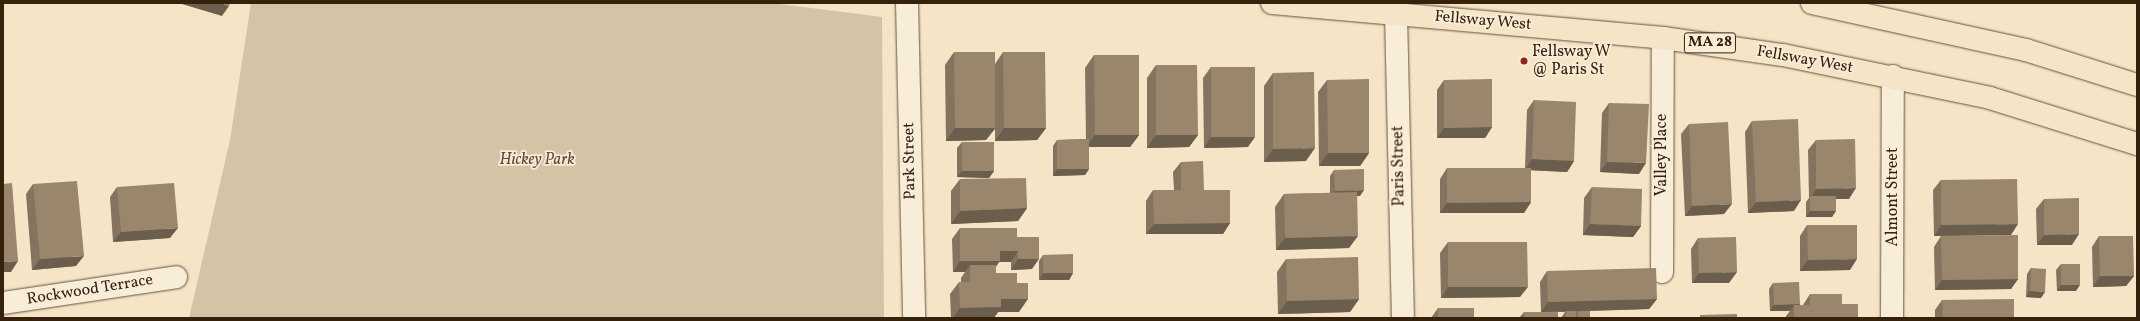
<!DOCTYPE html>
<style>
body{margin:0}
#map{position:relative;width:2140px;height:321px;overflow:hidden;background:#f5e4c5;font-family:Vollkorn,serif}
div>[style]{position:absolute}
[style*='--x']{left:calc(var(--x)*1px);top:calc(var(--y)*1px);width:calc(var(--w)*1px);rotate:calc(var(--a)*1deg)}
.green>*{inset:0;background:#d5c3a6}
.roads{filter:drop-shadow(0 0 1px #66523b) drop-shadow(0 0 1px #66523b)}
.street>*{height:22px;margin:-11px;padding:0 11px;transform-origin:11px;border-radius:11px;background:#f8edd9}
.secondary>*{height:22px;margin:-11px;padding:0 11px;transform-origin:11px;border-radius:11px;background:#f8edd9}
.primary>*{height:22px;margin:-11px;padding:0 11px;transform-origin:11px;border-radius:11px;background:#f5e4c5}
.wall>*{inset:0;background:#84735e}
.shaded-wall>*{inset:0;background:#6b5e4c}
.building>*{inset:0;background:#99866d}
.dots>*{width:11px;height:11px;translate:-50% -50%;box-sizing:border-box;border:2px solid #f8edd9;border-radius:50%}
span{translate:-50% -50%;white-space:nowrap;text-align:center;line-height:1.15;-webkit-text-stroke:3.5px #f8edd9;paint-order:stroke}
.shield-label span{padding:1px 3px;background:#f8edd9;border:1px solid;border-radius:3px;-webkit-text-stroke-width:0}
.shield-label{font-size:15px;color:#36210d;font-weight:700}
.street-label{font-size:16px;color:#36210d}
.poi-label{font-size:16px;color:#36210d}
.left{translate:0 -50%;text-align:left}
.park-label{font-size:16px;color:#5e4a33;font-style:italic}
.frame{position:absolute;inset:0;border:4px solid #36210d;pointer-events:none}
</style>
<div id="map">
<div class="green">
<div style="clip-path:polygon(251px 3px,772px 3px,882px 17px,884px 318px,189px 318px,230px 140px)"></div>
</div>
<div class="roads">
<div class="street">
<div style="--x:1396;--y:13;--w:305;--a:88.7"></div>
<div style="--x:1662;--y:272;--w:234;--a:-89.8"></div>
<div style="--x:3;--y:303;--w:175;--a:-8.5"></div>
<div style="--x:1892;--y:318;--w:242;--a:-89.8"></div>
</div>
<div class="secondary">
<div style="--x:907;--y:3;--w:315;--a:88.7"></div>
</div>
<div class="primary">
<div style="--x:1272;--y:3;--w:393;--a:5.1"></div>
<div style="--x:1663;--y:38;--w:121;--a:8.1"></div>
<div style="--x:1783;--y:55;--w:211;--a:11.7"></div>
<div style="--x:1990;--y:98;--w:154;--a:17.4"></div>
<div style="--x:1812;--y:3;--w:219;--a:12.4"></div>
<div style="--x:2026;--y:50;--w:116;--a:17.5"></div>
</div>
</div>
<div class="wall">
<div style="clip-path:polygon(954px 52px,995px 64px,1003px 52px,1046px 128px,1037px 140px,995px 141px,995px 129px,986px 140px,946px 141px,945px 65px)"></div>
<div style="clip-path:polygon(1094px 55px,1139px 135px,1130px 147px,1089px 147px,1089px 169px,1085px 175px,1053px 176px,1053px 146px,1057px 140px,1086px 139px,1085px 68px)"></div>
<div style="clip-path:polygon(1156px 65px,1198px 135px,1189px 147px,1147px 148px,1147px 78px)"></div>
<div style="clip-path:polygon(1211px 67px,1248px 147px,1204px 148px,1203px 78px)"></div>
<div style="clip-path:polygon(1273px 73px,1306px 161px,1264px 162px,1264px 86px)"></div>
<div style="clip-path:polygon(1327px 80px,1369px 153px,1360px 166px,1319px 166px,1318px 92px)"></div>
<div style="clip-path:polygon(1444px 80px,1492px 127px,1485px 138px,1437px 138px,1437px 90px)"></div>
<div style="clip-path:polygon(1534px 100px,1574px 161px,1567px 172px,1531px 170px,1531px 202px,1524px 213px,1440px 213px,1440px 179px,1447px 168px,1525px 168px,1527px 110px)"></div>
<div style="clip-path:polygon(1609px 103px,1639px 174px,1600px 172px,1602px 113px)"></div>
<div style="clip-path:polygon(1752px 121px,1794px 211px,1748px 213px,1745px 132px)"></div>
<div style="clip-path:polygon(1689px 124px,1724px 214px,1685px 216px,1681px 134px)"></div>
<div style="clip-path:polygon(1816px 140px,1849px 199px,1836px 199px,1832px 217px,1806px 217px,1806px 202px,1809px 198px,1808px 150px)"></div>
<div style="clip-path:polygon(962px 142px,994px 171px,989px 178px,957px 177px,957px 148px)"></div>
<div style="clip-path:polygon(1181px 162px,1230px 223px,1223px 234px,1146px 234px,1146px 201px,1153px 190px,1174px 190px,1173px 172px)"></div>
<div style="clip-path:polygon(1334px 170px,1360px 196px,1357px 196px,1349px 248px,1276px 250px,1275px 207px,1284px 194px,1330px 193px,1330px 176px)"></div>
<div style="clip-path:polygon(960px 179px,1027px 208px,1018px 221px,951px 224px,951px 191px)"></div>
<div style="clip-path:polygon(1941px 180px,2011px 235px,1934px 236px,1933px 190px)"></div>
<div style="clip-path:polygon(33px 184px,76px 266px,32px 270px,26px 194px)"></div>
<div style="clip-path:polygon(117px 187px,170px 238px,113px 242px,110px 197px)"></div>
<div style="clip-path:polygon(1592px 187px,1641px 226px,1633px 237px,1583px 235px,1584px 198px)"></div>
<div style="clip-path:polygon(2044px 199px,2072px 245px,2037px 245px,2036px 209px)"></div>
<div style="clip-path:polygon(1807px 225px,1850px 270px,1800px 271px,1800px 236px)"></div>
<div style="clip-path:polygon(960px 228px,1017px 237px,1032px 269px,1011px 270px,1011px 262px,999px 262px,996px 267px,996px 273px,1017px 283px,1019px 312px,998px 312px,994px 318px,951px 318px,950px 294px,959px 282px,961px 282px,961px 278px,965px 272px,953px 272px,952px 239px)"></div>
<div style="clip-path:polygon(1941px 236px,2018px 279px,2011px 289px,1935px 290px,1934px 247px)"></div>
<div style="clip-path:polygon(2099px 236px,2134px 276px,2126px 286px,2093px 287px,2092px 247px)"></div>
<div style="clip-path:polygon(1698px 238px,1729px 283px,1692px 283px,1691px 249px)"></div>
<div style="clip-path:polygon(1448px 242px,1520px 297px,1441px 298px,1440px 253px)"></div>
<div style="clip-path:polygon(2137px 248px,2137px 309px,2136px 250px)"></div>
<div style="clip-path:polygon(1043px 255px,1073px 273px,1069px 280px,1039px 280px,1039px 261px)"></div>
<div style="clip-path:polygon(1286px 259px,1359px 299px,1350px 312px,1278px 314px,1277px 272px)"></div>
<div style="clip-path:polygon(2061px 264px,2076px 291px,2057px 291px,2056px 270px)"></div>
<div style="clip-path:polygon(2031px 268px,2041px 298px,2026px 297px,2027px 274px)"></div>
<div style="clip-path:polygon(1547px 271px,1657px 299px,1649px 309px,1590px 311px,1590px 318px,1561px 318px,1565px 312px,1548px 312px,1558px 318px,1519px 318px,1524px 312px,1541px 312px,1540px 282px)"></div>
<div style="clip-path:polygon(1773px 283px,1800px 304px,1799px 305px,1803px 305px,1810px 294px,1842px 304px,1858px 318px,1786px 318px,1786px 316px,1790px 311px,1770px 311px,1769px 289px)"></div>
<div style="clip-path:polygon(1942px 300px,2014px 318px,1935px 318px,1935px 310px)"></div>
<div style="clip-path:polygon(1438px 308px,1474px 318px,1431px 318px)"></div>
</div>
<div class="shaded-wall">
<div style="clip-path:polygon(182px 3px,220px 3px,229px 6px,222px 16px,182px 4px)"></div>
<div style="clip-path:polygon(1492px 127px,1485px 138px,1437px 138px,1444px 128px)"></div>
<div style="clip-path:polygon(955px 128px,995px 128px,986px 140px,946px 141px)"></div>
<div style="clip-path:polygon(1004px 128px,1046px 128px,1037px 140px,995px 141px)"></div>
<div style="clip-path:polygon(1095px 135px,1139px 135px,1130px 147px,1086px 147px)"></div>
<div style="clip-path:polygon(1156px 135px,1198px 135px,1189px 147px,1147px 148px)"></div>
<div style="clip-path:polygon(1211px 137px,1255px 137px,1248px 147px,1204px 148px)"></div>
<div style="clip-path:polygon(1315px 148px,1306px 161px,1264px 162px,1273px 149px)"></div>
<div style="clip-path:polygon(1328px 153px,1369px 153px,1360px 166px,1319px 166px)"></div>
<div style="clip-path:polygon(1532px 159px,1574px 161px,1567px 172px,1525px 170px)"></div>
<div style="clip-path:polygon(1607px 162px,1646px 163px,1639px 174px,1600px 172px)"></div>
<div style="clip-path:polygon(1057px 169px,1089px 169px,1085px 175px,1053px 176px)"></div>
<div style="clip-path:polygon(962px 171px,994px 171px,989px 178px,957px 177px)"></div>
<div style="clip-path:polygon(1856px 188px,1849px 199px,1810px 199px,1810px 198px,1816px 189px)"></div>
<div style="clip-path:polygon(1364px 190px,1360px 196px,1330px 197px,1335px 191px)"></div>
<div style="clip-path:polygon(1801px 200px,1794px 211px,1748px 213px,1756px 202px)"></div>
<div style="clip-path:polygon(1531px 202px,1524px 213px,1440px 213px,1447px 203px)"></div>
<div style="clip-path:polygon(1732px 204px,1724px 214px,1685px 216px,1692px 206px)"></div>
<div style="clip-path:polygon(1027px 208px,1018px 221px,951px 224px,960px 211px)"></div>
<div style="clip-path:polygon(1810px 211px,1836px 211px,1832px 217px,1806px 217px)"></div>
<div style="clip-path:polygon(1230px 223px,1223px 234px,1146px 234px,1154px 224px)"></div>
<div style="clip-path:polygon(1590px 224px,1641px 226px,1633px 237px,1583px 235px)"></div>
<div style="clip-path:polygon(2018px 224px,2011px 235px,1934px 236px,1941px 225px)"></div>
<div style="clip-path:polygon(178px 228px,170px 238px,113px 242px,121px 232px)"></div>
<div style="clip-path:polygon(2079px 234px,2072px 245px,2037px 245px,2044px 235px)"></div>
<div style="clip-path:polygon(1358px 236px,1349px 248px,1276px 250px,1285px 238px)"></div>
<div style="clip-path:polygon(1000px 251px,1018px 251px,1011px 262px,999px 262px,993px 271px,970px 265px,965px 272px,953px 272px,960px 261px)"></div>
<div style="clip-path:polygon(84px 256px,76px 266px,32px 270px,40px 259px)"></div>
<div style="clip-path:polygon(1018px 259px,1039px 259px,1032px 269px,1011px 270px)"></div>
<div style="clip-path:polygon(1857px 259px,1850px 270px,1800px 271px,1808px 260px)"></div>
<div style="clip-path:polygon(18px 261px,11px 272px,3px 272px,3px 262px)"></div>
<div style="clip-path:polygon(1737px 272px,1729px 283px,1692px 283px,1699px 273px)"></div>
<div style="clip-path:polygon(1043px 273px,1073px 273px,1069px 280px,1039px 280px)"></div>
<div style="clip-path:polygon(2100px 276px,2134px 276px,2126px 286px,2093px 287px)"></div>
<div style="clip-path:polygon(2018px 279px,2011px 289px,1935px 290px,1942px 280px)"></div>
<div style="clip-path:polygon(2061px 285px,2080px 285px,2076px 291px,2057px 291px)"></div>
<div style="clip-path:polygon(1448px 287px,1528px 287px,1520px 297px,1441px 298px)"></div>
<div style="clip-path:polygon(2030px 291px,2045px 292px,2041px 298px,2026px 297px)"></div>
<div style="clip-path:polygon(1001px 299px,1028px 299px,1019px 312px,998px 312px,994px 318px,953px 318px,960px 308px)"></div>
<div style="clip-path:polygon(1359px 299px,1350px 312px,1278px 314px,1287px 301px)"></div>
<div style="clip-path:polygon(1657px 299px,1649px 309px,1541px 312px,1548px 302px)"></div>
<div style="clip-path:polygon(1800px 304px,1796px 310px,1794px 305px,1790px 311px,1770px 311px,1774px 305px)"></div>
</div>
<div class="building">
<div style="clip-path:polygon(220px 3px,230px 3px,229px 6px)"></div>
<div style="clip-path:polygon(954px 52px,995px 52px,995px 128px,955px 128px)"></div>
<div style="clip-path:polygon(1003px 52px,1045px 52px,1046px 128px,1004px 128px)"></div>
<div style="clip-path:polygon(1094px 55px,1139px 55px,1139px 135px,1095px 135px)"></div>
<div style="clip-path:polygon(1156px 65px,1197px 65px,1198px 135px,1156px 135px)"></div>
<div style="clip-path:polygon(1211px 67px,1255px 67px,1255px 137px,1211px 137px)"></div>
<div style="clip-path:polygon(1314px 72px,1315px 148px,1273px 149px,1273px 73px)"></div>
<div style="clip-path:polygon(1369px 79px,1369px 153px,1328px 153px,1327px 80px)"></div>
<div style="clip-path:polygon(1492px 79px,1492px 127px,1444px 128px,1444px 80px)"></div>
<div style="clip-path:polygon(1534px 100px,1576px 102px,1574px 161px,1532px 159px)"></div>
<div style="clip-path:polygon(1609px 103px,1649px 104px,1646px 163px,1607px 162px)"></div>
<div style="clip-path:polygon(1798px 119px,1801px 200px,1756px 202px,1752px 121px)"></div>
<div style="clip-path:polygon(1728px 122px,1732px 204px,1692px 206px,1689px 124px)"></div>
<div style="clip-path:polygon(1089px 139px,1089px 169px,1057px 169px,1057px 140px)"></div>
<div style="clip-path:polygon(1855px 139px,1856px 188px,1816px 189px,1816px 140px)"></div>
<div style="clip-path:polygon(962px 142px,994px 142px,994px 171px,962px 171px)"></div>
<div style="clip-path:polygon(1203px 161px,1204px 190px,1230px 190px,1230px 223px,1154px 224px,1153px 190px,1181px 190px,1181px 162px)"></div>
<div style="clip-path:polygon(1447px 168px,1531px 168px,1531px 202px,1447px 203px)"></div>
<div style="clip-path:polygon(1364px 169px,1364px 190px,1335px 191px,1334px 170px)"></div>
<div style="clip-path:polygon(1026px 178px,1027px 208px,960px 211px,960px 179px)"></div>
<div style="clip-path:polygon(2017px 179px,2018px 224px,1941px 225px,1941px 180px)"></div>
<div style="clip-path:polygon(77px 181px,84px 256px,40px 259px,33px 184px)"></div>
<div style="clip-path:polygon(12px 183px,18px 261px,3px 262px,3px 184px)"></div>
<div style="clip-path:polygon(174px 183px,178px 228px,121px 232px,117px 187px)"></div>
<div style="clip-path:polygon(1592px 187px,1642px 189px,1641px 226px,1590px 224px)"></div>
<div style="clip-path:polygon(1357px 192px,1358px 236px,1285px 238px,1284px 194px)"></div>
<div style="clip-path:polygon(1810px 196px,1836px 196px,1836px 211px,1810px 211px)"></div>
<div style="clip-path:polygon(2079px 198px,2079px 234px,2044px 235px,2044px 199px)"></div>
<div style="clip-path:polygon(1807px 225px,1857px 225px,1857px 259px,1808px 260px)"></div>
<div style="clip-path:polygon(960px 228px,1017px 228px,1017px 237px,1039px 237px,1039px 259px,1018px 259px,1018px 251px,1000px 251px,1000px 261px,960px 261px)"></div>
<div style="clip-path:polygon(2018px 235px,2018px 279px,1942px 280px,1941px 236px)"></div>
<div style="clip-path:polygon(2099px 236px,2133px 236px,2134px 276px,2100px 276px)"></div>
<div style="clip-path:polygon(1736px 237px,1737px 272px,1699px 273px,1698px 238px)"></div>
<div style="clip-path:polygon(1448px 242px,1527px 242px,1528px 287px,1448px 287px)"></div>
<div style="clip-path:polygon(1073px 254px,1073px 273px,1043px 273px,1043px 255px)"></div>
<div style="clip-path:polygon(1358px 257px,1359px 299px,1287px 301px,1286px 259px)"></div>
<div style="clip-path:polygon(2061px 264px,2080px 264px,2080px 285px,2061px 285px)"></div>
<div style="clip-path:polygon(970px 265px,996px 265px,996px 273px,1017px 273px,1017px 283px,1028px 283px,1028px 299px,1001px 299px,1001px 307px,960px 308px,959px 282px,970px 282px)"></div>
<div style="clip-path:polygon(1656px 268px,1657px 299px,1548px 302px,1547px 271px)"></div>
<div style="clip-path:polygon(2031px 268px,2046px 269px,2045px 292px,2030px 291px)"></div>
<div style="clip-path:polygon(1799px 282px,1800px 304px,1774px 305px,1773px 283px)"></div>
<div style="clip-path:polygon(1810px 294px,1842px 294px,1842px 304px,1858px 304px,1858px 318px,1794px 318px,1794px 305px,1810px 305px)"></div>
<div style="clip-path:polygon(2014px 299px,2014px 318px,1943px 318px,1942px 300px)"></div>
<div style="clip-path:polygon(1438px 308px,1474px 308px,1474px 318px,1438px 318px)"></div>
<div style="clip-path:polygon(1566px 311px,1576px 311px,1576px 318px,1566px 318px)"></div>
<div style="clip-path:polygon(1578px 311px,1590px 311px,1590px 318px,1578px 318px)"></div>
<div style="clip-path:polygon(1524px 312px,1558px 312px,1558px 318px,1524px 318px)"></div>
<div style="clip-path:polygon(1737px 314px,1737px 318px,1700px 318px,1700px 315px)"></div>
</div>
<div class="dots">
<div style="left:1524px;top:61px;background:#8f2418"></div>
</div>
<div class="shield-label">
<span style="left:1710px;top:43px">MA 28</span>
</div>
<div class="street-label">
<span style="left:1483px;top:21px;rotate:5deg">Fellsway West</span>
<span style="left:1805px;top:60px;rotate:10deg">Fellsway West</span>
<span style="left:1662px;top:155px;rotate:-90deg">Valley Place</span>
<span style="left:910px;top:161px;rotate:-91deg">Park Street</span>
<span style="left:1399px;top:166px;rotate:-91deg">Paris Street</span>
<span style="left:1893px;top:197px;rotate:-90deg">Almont Street</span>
<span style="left:90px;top:290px;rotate:-9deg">Rockwood Terrace</span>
</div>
<div class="poi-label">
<span class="left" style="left:1532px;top:61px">Fellsway W<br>@ Paris St</span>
</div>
<div class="park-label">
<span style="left:537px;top:160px">Hickey Park</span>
</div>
<div class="frame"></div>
</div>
